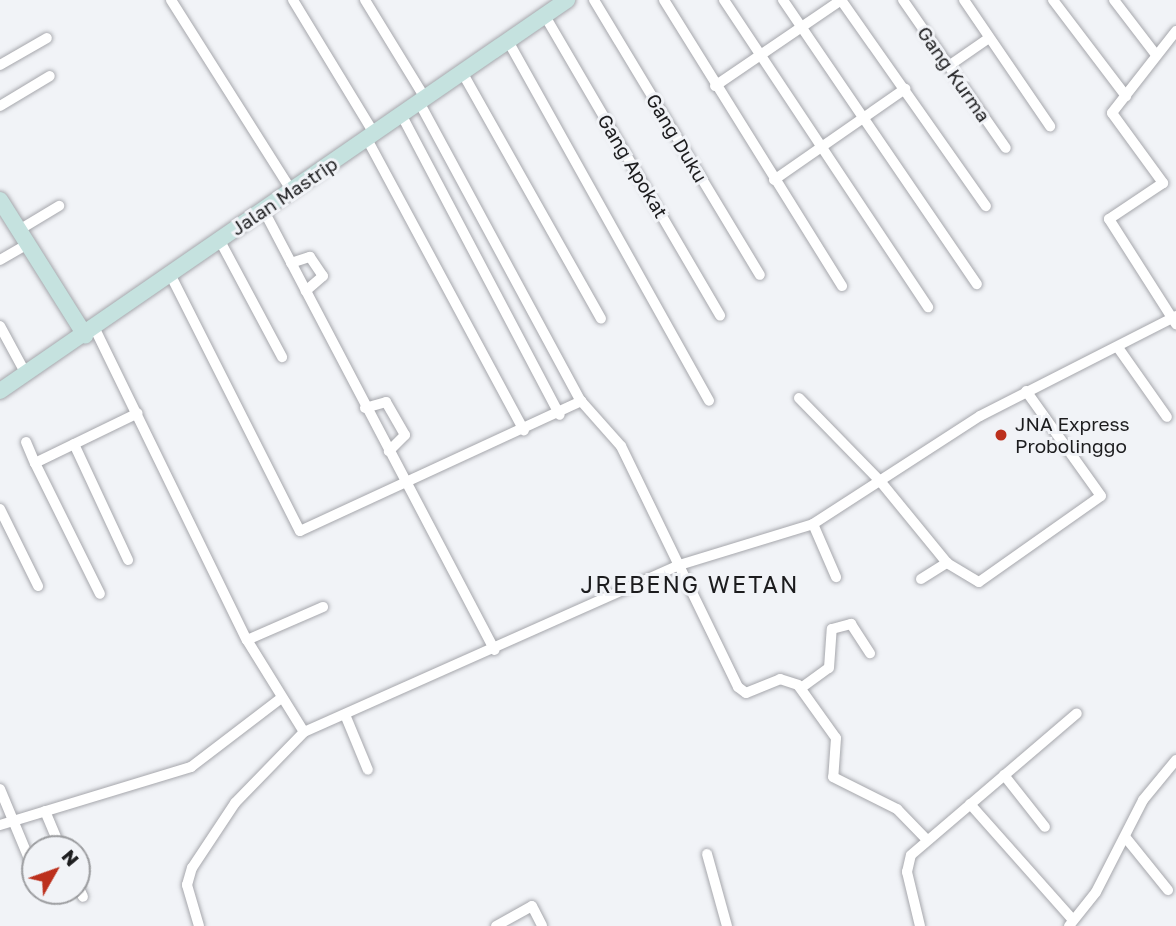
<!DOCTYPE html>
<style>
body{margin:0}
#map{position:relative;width:1176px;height:926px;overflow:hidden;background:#f1f3f7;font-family:"Golos Text",sans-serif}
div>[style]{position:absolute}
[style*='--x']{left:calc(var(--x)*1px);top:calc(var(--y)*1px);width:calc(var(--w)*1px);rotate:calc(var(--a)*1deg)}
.roads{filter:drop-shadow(0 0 2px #a6a7ac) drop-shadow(0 0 2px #a6a7ac)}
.minor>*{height:10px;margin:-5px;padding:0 5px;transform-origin:5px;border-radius:5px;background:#fff}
.secondary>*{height:16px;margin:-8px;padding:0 8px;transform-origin:8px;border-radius:8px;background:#c5e2df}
.dots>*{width:19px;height:19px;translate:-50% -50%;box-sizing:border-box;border:4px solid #f1f3f7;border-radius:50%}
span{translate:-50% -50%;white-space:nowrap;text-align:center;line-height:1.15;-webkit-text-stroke:6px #f1f3f7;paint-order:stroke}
.street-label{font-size:19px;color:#1c1c1e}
.poi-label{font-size:19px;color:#1c1c1e}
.left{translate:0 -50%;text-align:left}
.quarter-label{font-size:23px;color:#1c1c1e;letter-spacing:2px}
.north{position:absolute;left:21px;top:835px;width:70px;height:70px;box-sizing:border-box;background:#f1f3f7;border:2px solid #9c9da0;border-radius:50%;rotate:50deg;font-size:19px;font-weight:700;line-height:28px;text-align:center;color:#1c1c1e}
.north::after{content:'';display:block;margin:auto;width:24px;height:32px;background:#bc301d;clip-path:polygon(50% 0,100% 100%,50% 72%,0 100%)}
</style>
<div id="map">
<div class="roads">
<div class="minor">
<div style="--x:171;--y:0;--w:225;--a:57.7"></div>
<div style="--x:293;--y:0;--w:156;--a:58.7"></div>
<div style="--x:365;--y:0;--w:115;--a:58.5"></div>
<div style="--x:594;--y:0;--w:321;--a:58.9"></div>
<div style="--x:664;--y:0;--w:337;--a:58.1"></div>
<div style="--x:724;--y:0;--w:369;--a:56.4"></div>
<div style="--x:783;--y:0;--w:344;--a:55.7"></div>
<div style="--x:841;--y:0;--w:252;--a:54.9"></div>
<div style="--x:903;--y:0;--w:180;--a:55.2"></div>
<div style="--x:964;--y:0;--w:153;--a:55.7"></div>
<div style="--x:1053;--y:0;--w:121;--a:52.8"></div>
<div style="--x:1114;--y:0;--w:69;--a:52.6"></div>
<div style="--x:545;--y:16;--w:347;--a:59.7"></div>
<div style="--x:1176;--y:31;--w:104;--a:128"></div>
<div style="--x:1112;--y:113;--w:87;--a:53.9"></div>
<div style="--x:1163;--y:183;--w:65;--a:146.3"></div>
<div style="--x:1109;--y:219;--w:125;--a:57.5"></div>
<div style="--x:508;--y:41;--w:412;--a:60.8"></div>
<div style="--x:0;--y:65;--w:54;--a:-29.9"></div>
<div style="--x:950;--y:65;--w:47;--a:-34.7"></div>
<div style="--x:462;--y:72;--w:283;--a:60.6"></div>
<div style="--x:715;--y:86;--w:153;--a:-34.3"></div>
<div style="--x:419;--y:102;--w:340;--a:61.6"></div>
<div style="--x:581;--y:401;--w:60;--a:48.4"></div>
<div style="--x:621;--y:446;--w:268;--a:64.1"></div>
<div style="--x:738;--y:687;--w:10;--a:37"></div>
<div style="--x:746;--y:693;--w:37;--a:-22"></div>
<div style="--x:780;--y:679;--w:19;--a:18"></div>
<div style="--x:798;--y:685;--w:65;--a:54.4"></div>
<div style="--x:836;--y:738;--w:39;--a:94"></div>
<div style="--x:833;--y:777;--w:72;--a:26.6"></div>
<div style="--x:897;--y:809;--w:43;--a:45.9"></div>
<div style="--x:0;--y:106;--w:58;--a:-31"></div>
<div style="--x:401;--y:114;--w:340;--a:62.2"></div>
<div style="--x:367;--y:139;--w:331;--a:61.7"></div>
<div style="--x:774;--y:180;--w:160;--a:-34.8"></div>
<div style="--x:263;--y:209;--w:498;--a:62.3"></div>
<div style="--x:19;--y:230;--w:47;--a:-31"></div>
<div style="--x:219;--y:239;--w:134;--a:61.9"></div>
<div style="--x:0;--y:260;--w:32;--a:-30"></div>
<div style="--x:291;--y:263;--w:20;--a:-18"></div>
<div style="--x:310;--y:257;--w:23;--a:56"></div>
<div style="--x:323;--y:276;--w:23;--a:139"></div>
<div style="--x:170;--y:274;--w:288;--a:63.2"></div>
<div style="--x:300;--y:531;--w:310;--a:-24.8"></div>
<div style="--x:0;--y:326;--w:55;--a:61.6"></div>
<div style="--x:95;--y:329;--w:346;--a:64"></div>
<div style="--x:247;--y:640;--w:108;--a:58.2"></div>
<div style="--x:304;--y:732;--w:407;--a:-24"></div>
<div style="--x:676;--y:566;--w:143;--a:-17"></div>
<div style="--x:813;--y:524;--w:199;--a:-32.9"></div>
<div style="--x:980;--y:416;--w:220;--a:-27"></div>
<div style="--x:1119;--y:349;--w:83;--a:54.8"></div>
<div style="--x:799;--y:398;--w:116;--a:45.7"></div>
<div style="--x:880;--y:481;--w:106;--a:50.7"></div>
<div style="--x:947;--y:563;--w:37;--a:31"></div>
<div style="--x:979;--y:582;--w:149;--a:-35.2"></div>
<div style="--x:1101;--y:496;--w:129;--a:-125.5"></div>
<div style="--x:365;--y:408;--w:22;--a:-16"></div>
<div style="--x:386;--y:402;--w:38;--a:60"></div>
<div style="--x:405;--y:435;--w:23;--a:135"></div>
<div style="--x:26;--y:442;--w:23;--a:67"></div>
<div style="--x:35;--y:463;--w:114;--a:-25.9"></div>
<div style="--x:74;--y:444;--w:128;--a:65"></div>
<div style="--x:35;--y:463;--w:146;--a:63.6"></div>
<div style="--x:0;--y:509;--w:86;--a:63.7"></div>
<div style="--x:813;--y:524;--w:58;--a:66.5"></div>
<div style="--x:921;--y:579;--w:31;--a:-32"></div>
<div style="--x:247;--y:640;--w:83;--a:-23.5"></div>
<div style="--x:801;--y:688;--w:34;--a:-36"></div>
<div style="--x:829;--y:668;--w:39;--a:-86"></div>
<div style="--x:832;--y:629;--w:20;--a:-15"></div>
<div style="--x:851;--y:624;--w:35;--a:57"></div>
<div style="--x:346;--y:717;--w:57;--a:67.5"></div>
<div style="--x:1004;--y:775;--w:66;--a:51.7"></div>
<div style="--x:0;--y:789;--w:91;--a:67.4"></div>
<div style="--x:970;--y:804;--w:155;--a:48.4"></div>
<div style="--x:45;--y:811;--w:41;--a:67.2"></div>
<div style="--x:0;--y:825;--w:200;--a:-16.9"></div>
<div style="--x:191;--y:767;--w:112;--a:-37.4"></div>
<div style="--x:1126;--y:838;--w:67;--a:51.1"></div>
<div style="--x:707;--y:854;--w:75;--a:74.5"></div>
<div style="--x:77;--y:884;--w:14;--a:65"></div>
<div style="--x:199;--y:926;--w:43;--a:-106.3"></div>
<div style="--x:187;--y:885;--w:18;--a:-74"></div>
<div style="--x:192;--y:868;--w:78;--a:-56.5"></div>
<div style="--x:235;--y:803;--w:99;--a:-45.8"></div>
<div style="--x:496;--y:926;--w:41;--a:-29.1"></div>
<div style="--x:532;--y:906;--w:22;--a:63"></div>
<div style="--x:920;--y:926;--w:56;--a:-103.5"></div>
<div style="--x:907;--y:872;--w:17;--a:-77"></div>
<div style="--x:911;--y:855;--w:218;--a:-40.5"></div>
<div style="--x:1069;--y:926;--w:43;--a:-51.5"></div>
<div style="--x:1096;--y:892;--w:103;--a:-62.9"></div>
<div style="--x:1143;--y:800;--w:52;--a:-50.5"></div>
</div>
<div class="secondary">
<div style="--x:0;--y:200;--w:160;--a:57.8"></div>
<div style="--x:0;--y:391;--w:689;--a:-34.59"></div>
</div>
</div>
<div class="dots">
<div style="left:1001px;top:435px;background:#bc301d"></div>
</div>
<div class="street-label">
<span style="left:954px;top:74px;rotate:55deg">Gang Kurma</span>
<span style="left:677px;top:138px;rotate:59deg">Gang Duku</span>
<span style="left:633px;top:166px;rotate:59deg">Gang Apokat</span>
<span style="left:284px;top:196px;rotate:-34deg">Jalan Mastrip</span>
</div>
<div class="poi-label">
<span class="left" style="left:1015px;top:435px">JNA Express<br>Probolinggo</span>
</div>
<div class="quarter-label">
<span style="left:690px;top:584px">JREBENG WETAN</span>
</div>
<div class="north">N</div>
</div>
